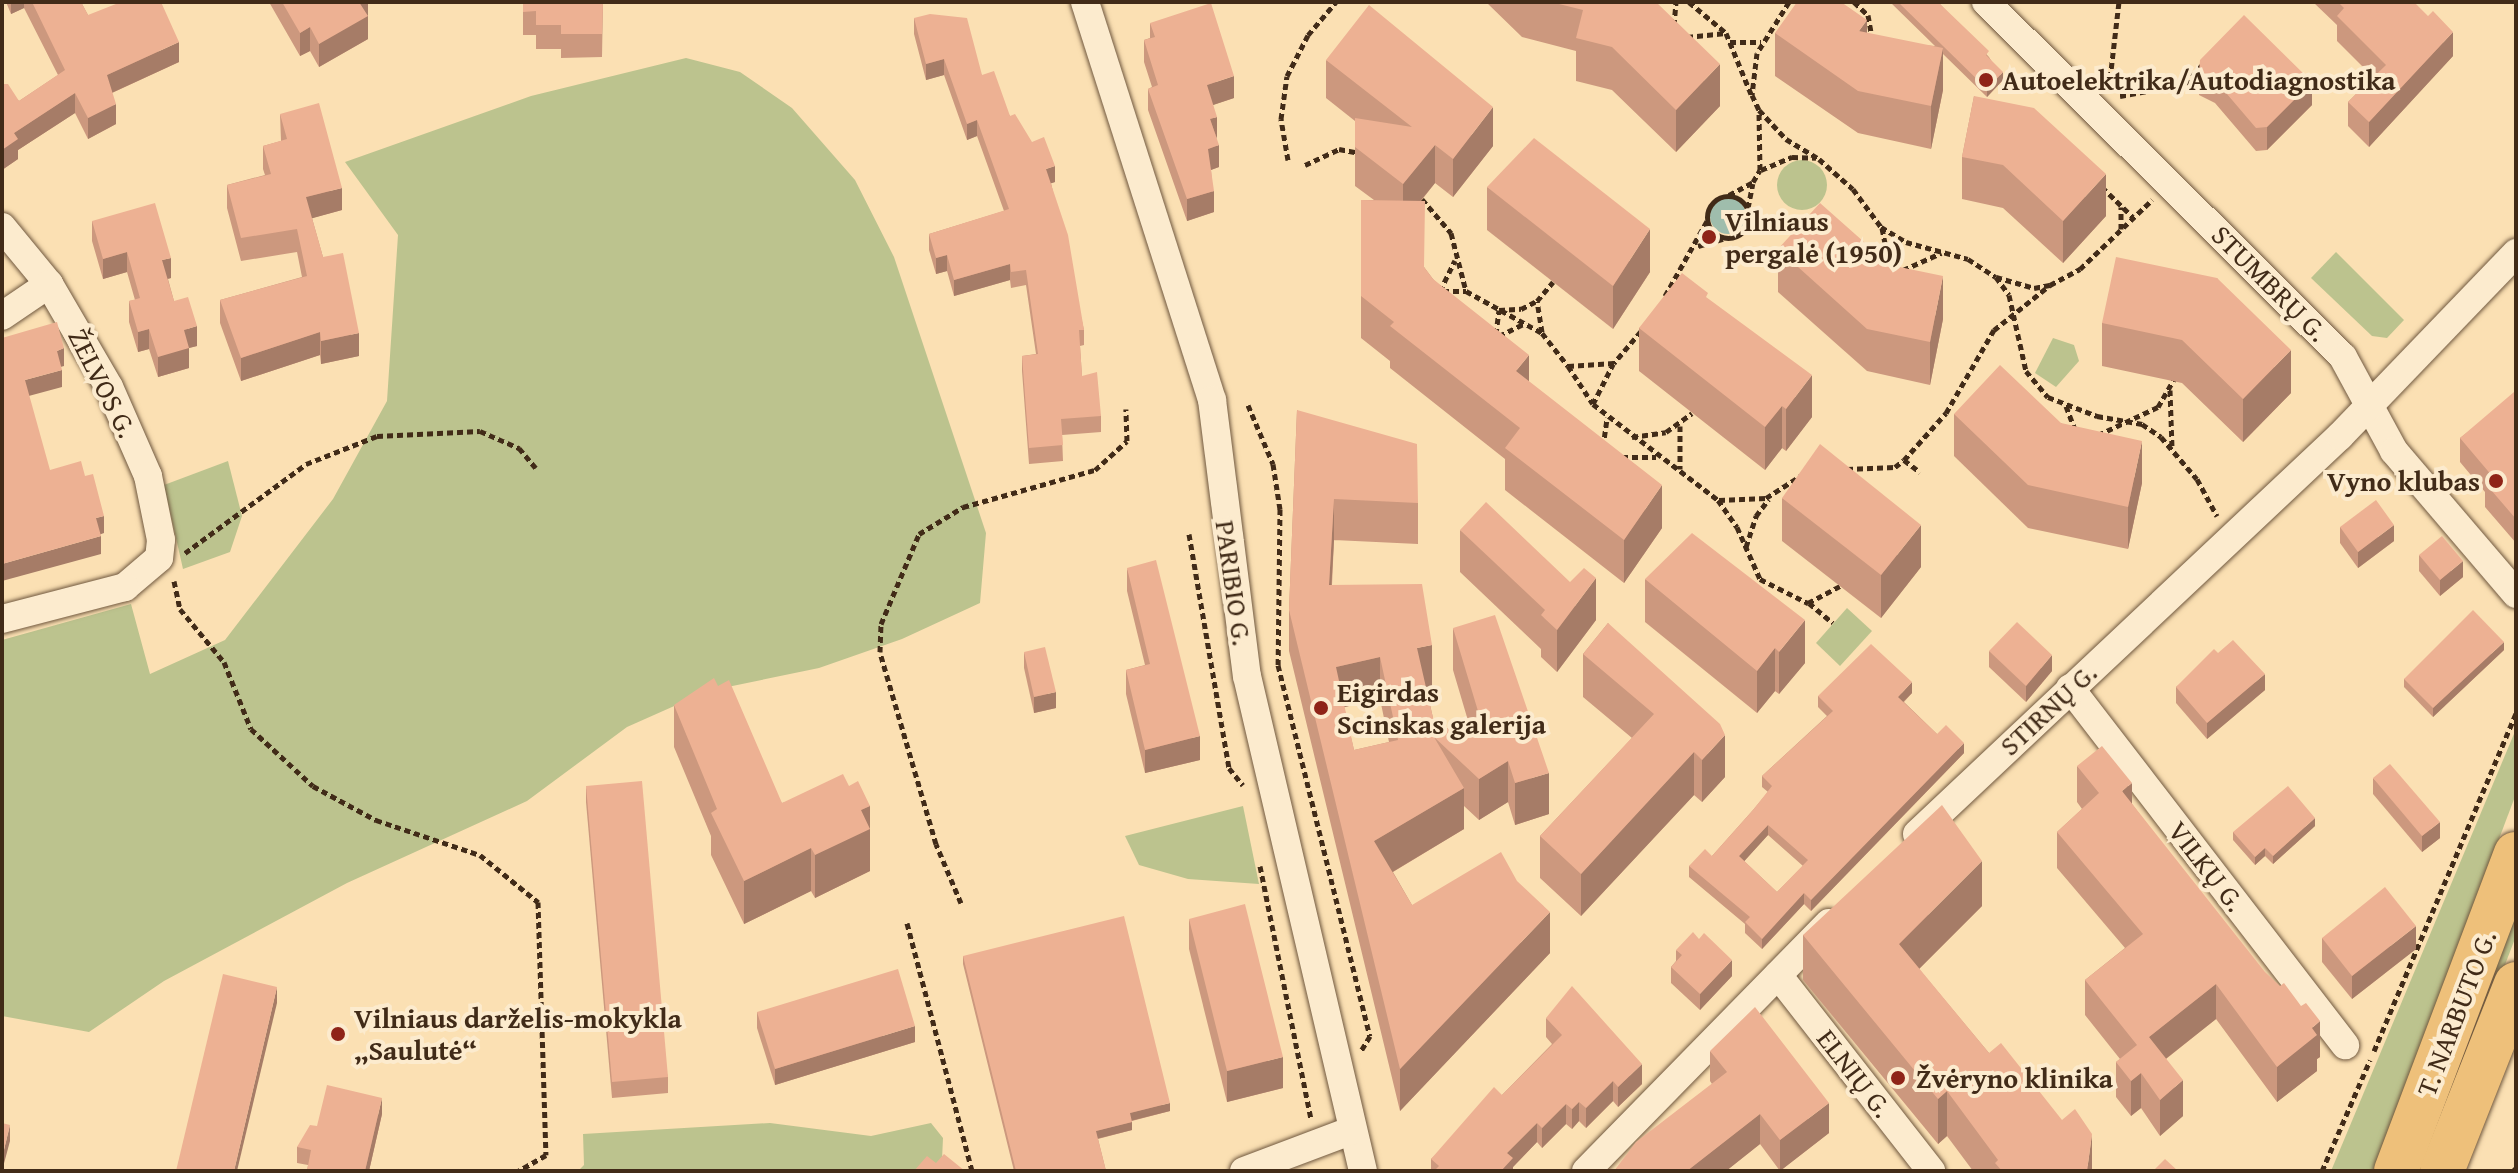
<!DOCTYPE html>
<meta charset="utf-8">
<style>
body{margin:0}
#map{position:relative;width:2518px;height:1173px;overflow:hidden;background:#fbe0b3;font-family:"Gentium Book Plus",serif}
div>[style]{position:absolute}
[style*='--x']{left:calc(var(--x)*1px);top:calc(var(--y)*1px);width:calc(var(--w)*1px);rotate:calc(var(--a)*1deg)}
.green>*{inset:0;background:#bcc38e}
.round{border-radius:50%}
.water>*{inset:0;background:#9fbdac}
.path>*{height:5px;margin-top:-2.5px;transform-origin:0;background:repeating-linear-gradient(90deg,#412b18 0 6px,transparent 0 10px)}
.path>.ring{margin:-2.5px;padding:0;box-sizing:content-box;background:none;border:5px solid #412b18;border-radius:50%}
.roads{filter:drop-shadow(0 0 2px #70583f) drop-shadow(0 0 2px #70583f)}
.minor>*{height:28px;margin:-14px;padding:0 14px;transform-origin:14px;border-radius:14px;background:#fcebce}
.primary>*{height:44px;margin:-22px;padding:0 22px;transform-origin:22px;border-radius:22px;background:#eec07a}
.wall>*{inset:0;background:#cc987e}
.shaded-wall>*{inset:0;background:#a67c67}
.building>*{inset:0;background:#edb193}
.dots>*{width:22px;height:22px;translate:-50% -50%;box-sizing:border-box;border:4px solid #fcebce;border-radius:50%}
span{translate:-50% -50%;white-space:nowrap;text-align:center;line-height:1.15;-webkit-text-stroke:8px #fcebce;paint-order:stroke}
.poi-label{font-size:28px;color:#412b18;font-weight:700}
.left{translate:0 -50%;text-align:left}
.right{translate:-100% -50%;text-align:right}
.street-label{font-size:28px;color:#412b18}
.frame{position:absolute;inset:0;border:4px solid #412b18;pointer-events:none}
</style>
<div id="map">
<div class="green">
<div style="clip-path:polygon(686px 58px,740px 72px,792px 108px,855px 180px,894px 257px,986px 533px,980px 603px,902px 639px,819px 668px,708px 691px,627px 727px,527px 801px,347px 883px,164px 981px,89px 1032px,2px 1016px,2px 640px,131px 604px,150px 674px,225px 640px,333px 499px,387px 401px,398px 235px,345px 162px,531px 96px)"></div>
<div class="round" style="left:1777px;top:160px;width:50px;height:50px"></div>
<div style="clip-path:polygon(2336px 252px,2404px 320px,2387px 338px,2372px 336px,2311px 278px)"></div>
<div style="clip-path:polygon(2053px 338px,2074px 345px,2079px 361px,2056px 387px,2035px 373px)"></div>
<div style="clip-path:polygon(228px 461px,242px 516px,230px 552px,183px 569px,164px 485px)"></div>
<div style="clip-path:polygon(1847px 608px,1872px 631px,1840px 666px,1816px 643px)"></div>
<div style="clip-path:polygon(2516px 729px,2516px 794px,2373px 1171px,2331px 1171px)"></div>
<div style="clip-path:polygon(1243px 806px,1259px 884px,1188px 879px,1139px 865px,1125px 836px)"></div>
<div style="clip-path:polygon(2516px 901px,2516px 936px,2426px 1171px,2415px 1171px)"></div>
<div style="clip-path:polygon(770px 1123px,871px 1136px,931px 1123px,943px 1138px,942px 1160px,929px 1171px,578px 1171px,584px 1165px,583px 1134px)"></div>
</div>
<div class="water">
<div class="round" style="left:1710px;top:198px;width:36px;height:36px"></div>
</div>
<div class="path">
<div style="--x:1689;--y:2;--w:47;--a:39.8"></div>
<div style="--x:1789;--y:2;--w:60;--a:122.1"></div>
<div style="--x:1757;--y:53;--w:42;--a:96.8"></div>
<div style="--x:1752;--y:95;--w:17;--a:65"></div>
<div style="--x:1759;--y:110;--w:40;--a:47"></div>
<div style="--x:1786;--y:139;--w:39;--a:31"></div>
<div style="--x:1819;--y:159;--w:45;--a:41.4"></div>
<div style="--x:1853;--y:189;--w:47;--a:53.6"></div>
<div style="--x:1881;--y:227;--w:29;--a:31"></div>
<div style="--x:1906;--y:242;--w:64;--a:15.3"></div>
<div style="--x:1968;--y:259;--w:33;--a:33"></div>
<div style="--x:1996;--y:277;--w:22;--a:54"></div>
<div style="--x:2009;--y:295;--w:78;--a:77.4"></div>
<div style="--x:2026;--y:371;--w:34;--a:50"></div>
<div style="--x:2048;--y:397;--w:53;--a:21.2"></div>
<div style="--x:2097;--y:416;--w:46;--a:10.1"></div>
<div style="--x:2142;--y:424;--w:23;--a:34"></div>
<div style="--x:2161;--y:437;--w:55;--a:49.4"></div>
<div style="--x:2197;--y:479;--w:42;--a:61.6"></div>
<div style="--x:1854;--y:2;--w:19;--a:43"></div>
<div style="--x:1868;--y:15;--w:23;--a:80"></div>
<div style="--x:1674;--y:25;--w:23;--a:-85"></div>
<div style="--x:1687;--y:37;--w:39;--a:-6"></div>
<div style="--x:1726;--y:33;--w:66;--a:67.7"></div>
<div style="--x:1730;--y:42;--w:31;--a:0"></div>
<div style="--x:2109;--y:88;--w:87;--a:-83.4"></div>
<div style="--x:2120;--y:96;--w:66;--a:-10.5"></div>
<div style="--x:2185;--y:84;--w:28;--a:-48"></div>
<div style="--x:1288;--y:160;--w:42;--a:-99.7"></div>
<div style="--x:1281;--y:119;--w:43;--a:-82.1"></div>
<div style="--x:1287;--y:76;--w:46;--a:-62.9"></div>
<div style="--x:1308;--y:35;--w:43;--a:-49.7"></div>
<div style="--x:1305;--y:165;--w:38;--a:-25"></div>
<div style="--x:1339;--y:149;--w:21;--a:11"></div>
<div style="--x:1761;--y:170;--w:34;--a:-23"></div>
<div style="--x:1792;--y:157;--w:24;--a:2"></div>
<div style="--x:2102;--y:187;--w:43;--a:44.1"></div>
<div style="--x:1729;--y:195;--w:27;--a:-28"></div>
<div style="--x:1753;--y:182;--w:14;--a:-60"></div>
<div style="--x:1760;--y:170;--w:59;--a:-91"></div>
<div class="ring" style="left:1707px;top:196px;width:37px;height:37px"></div>
<div style="--x:1422;--y:199;--w:45;--a:49.5"></div>
<div style="--x:1451;--y:233;--w:60;--a:75.5"></div>
<div style="--x:1466;--y:291;--w:87;--a:28.9"></div>
<div style="--x:1542;--y:333;--w:42;--a:51.8"></div>
<div style="--x:1748;--y:208;--w:25;--a:-79"></div>
<div style="--x:1882;--y:228;--w:41;--a:78.7"></div>
<div style="--x:2121;--y:229;--w:22;--a:-90"></div>
<div style="--x:1698;--y:246;--w:26;--a:-16"></div>
<div style="--x:1903;--y:270;--w:42;--a:-24.1"></div>
<div style="--x:1996;--y:277;--w:40;--a:16"></div>
<div style="--x:2034;--y:288;--w:16;--a:-11"></div>
<div style="--x:2050;--y:285;--w:34;--a:-28"></div>
<div style="--x:2080;--y:269;--w:100;--a:-43.8"></div>
<div style="--x:1440;--y:291;--w:34;--a:-64"></div>
<div style="--x:1443;--y:291;--w:23;--a:0"></div>
<div style="--x:1665;--y:296;--w:86;--a:-60.8"></div>
<div style="--x:1641;--y:331;--w:42;--a:130.2"></div>
<div style="--x:1614;--y:363;--w:46;--a:176.3"></div>
<div style="--x:1568;--y:366;--w:45;--a:56.7"></div>
<div style="--x:1593;--y:404;--w:158;--a:37.5"></div>
<div style="--x:1718;--y:500;--w:33;--a:55"></div>
<div style="--x:1737;--y:527;--w:57;--a:66.1"></div>
<div style="--x:1760;--y:579;--w:54;--a:26.6"></div>
<div style="--x:1808;--y:603;--w:36;--a:-28"></div>
<div style="--x:1542;--y:332;--w:31;--a:-99"></div>
<div style="--x:1537;--y:301;--w:25;--a:-50"></div>
<div style="--x:1496;--y:334;--w:24;--a:-83"></div>
<div style="--x:1499;--y:310;--w:22;--a:-3"></div>
<div style="--x:1521;--y:309;--w:18;--a:-27"></div>
<div style="--x:1499;--y:336;--w:30;--a:-26"></div>
<div style="--x:2170;--y:390;--w:58;--a:88"></div>
<div style="--x:1593;--y:404;--w:45;--a:-63.4"></div>
<div style="--x:1248;--y:405;--w:64;--a:67"></div>
<div style="--x:1273;--y:464;--w:46;--a:81.2"></div>
<div style="--x:1280;--y:509;--w:156;--a:90.7"></div>
<div style="--x:1278;--y:665;--w:382;--a:76.1"></div>
<div style="--x:1370;--y:1036;--w:17;--a:121"></div>
<div style="--x:2066;--y:406;--w:26;--a:69"></div>
<div style="--x:1680;--y:426;--w:43;--a:90"></div>
<div style="--x:2098;--y:435;--w:66;--a:-25"></div>
<div style="--x:2158;--y:407;--w:34;--a:-60"></div>
<div style="--x:1632;--y:437;--w:34;--a:-8"></div>
<div style="--x:1666;--y:432;--w:32;--a:-36"></div>
<div style="--x:1603;--y:447;--w:30;--a:-82"></div>
<div style="--x:1622;--y:457;--w:34;--a:0"></div>
<div style="--x:1904;--y:460;--w:20;--a:37"></div>
<div style="--x:1847;--y:469;--w:48;--a:-2.4"></div>
<div style="--x:1895;--y:467;--w:11;--a:-38"></div>
<div style="--x:1904;--y:460;--w:63;--a:-48.2"></div>
<div style="--x:1946;--y:413;--w:96;--a:-60"></div>
<div style="--x:1994;--y:330;--w:72;--a:-38.8"></div>
<div style="--x:1719;--y:500;--w:47;--a:-2.4"></div>
<div style="--x:1766;--y:498;--w:43;--a:-32.6"></div>
<div style="--x:1189;--y:534;--w:237;--a:80.3"></div>
<div style="--x:1229;--y:768;--w:22;--a:51"></div>
<div style="--x:1746;--y:547;--w:33;--a:-72"></div>
<div style="--x:1756;--y:516;--w:21;--a:-53"></div>
<div style="--x:185;--y:553;--w:150;--a:-36.3"></div>
<div style="--x:306;--y:464;--w:76;--a:-21.5"></div>
<div style="--x:377;--y:436;--w:103;--a:-2.8"></div>
<div style="--x:480;--y:431;--w:43;--a:23.6"></div>
<div style="--x:519;--y:448;--w:26;--a:50"></div>
<div style="--x:174;--y:581;--w:29;--a:78"></div>
<div style="--x:180;--y:609;--w:69;--a:50.3"></div>
<div style="--x:224;--y:662;--w:72;--a:68.1"></div>
<div style="--x:251;--y:729;--w:84;--a:42.6"></div>
<div style="--x:313;--y:786;--w:72;--a:28.4"></div>
<div style="--x:376;--y:820;--w:110;--a:18.6"></div>
<div style="--x:480;--y:855;--w:75;--a:39"></div>
<div style="--x:538;--y:902;--w:253;--a:88.2"></div>
<div style="--x:546;--y:1155;--w:32;--a:150"></div>
<div style="--x:1809;--y:603;--w:31;--a:40"></div>
<div style="--x:1260;--y:866;--w:257;--a:78.6"></div>
<div style="--x:961;--y:903;--w:64;--a:-113"></div>
<div style="--x:936;--y:844;--w:200;--a:-106.3"></div>
<div style="--x:880;--y:652;--w:28;--a:-88"></div>
<div style="--x:881;--y:624;--w:98;--a:-67.1"></div>
<div style="--x:919;--y:534;--w:52;--a:-31.5"></div>
<div style="--x:963;--y:507;--w:137;--a:-15.7"></div>
<div style="--x:1095;--y:470;--w:43;--a:-42.2"></div>
<div style="--x:1127;--y:441;--w:32;--a:-92"></div>
<div style="--x:907;--y:923;--w:256;--a:75.3"></div>
<div style="--x:2374;--y:1051;--w:367;--a:-67.2"></div>
<div style="--x:2322;--y:1171;--w:121;--a:-66.6"></div>
<div style="--x:2513;--y:1171;--w:4;--a:-45"></div>
</div>
<div class="roads">
<div class="minor">
<div style="--x:1085;--y:2;--w:418;--a:72.3"></div>
<div style="--x:1212;--y:400;--w:278;--a:82.8"></div>
<div style="--x:1247;--y:676;--w:508;--a:76.81"></div>
<div style="--x:1986;--y:2;--w:503;--a:44.84"></div>
<div style="--x:2343;--y:357;--w:107;--a:61.5"></div>
<div style="--x:2394;--y:451;--w:188;--a:49.5"></div>
<div style="--x:2;--y:227;--w:74;--a:50.5"></div>
<div style="--x:49;--y:284;--w:119;--a:59.8"></div>
<div style="--x:109;--y:387;--w:97;--a:66.3"></div>
<div style="--x:148;--y:476;--w:65;--a:78.5"></div>
<div style="--x:161;--y:540;--w:18;--a:96"></div>
<div style="--x:159;--y:558;--w:45;--a:139.5"></div>
<div style="--x:125;--y:587;--w:127;--a:165.4"></div>
<div style="--x:2;--y:316;--w:57;--a:-34.2"></div>
<div style="--x:2070;--y:688;--w:451;--a:52.4"></div>
<div style="--x:1917;--y:834;--w:581;--a:-43.26"></div>
<div style="--x:2340;--y:436;--w:254;--a:-46.1"></div>
<div style="--x:1778;--y:975;--w:249;--a:52"></div>
<div style="--x:1244;--y:1171;--w:116;--a:-20.6"></div>
<div style="--x:1586;--y:1171;--w:347;--a:-45.6"></div>
</div>
<div class="primary">
<div style="--x:2396;--y:1171;--w:339;--a:-69.3"></div>
<div style="--x:2442;--y:1171;--w:201;--a:-68.4"></div>
</div>
</div>
<div class="wall">
<div style="clip-path:polygon(6px 2px,81px 2px,88px 15px,179px 62px,112px 93px,116px 124px,88px 139px,75px 113px,18px 150px,18px 159px,2px 170px,2px 84px,19px 101px,58px 75px,24px 8px,11px 14px)"></div>
<div style="clip-path:polygon(269px 2px,368px 2px,368px 39px,319px 67px,310px 51px,300px 56px)"></div>
<div style="clip-path:polygon(523px 2px,603px 2px,602px 57px,561px 58px,561px 49px,536px 49px,536px 35px,523px 35px)"></div>
<div style="clip-path:polygon(1486px 2px,1656px 2px,1720px 106px,1676px 152px,1612px 90px,1576px 81px,1576px 51px,1522px 37px)"></div>
<div style="clip-path:polygon(1890px 2px,1938px 2px,1989px 57px,2003px 80px,1987px 97px,1943px 54px,1943px 90px,1931px 149px,1858px 133px,1775px 76px,1775px 33px,1935px 46px)"></div>
<div style="clip-path:polygon(2313px 2px,2414px 2px,2453px 56px,2369px 147px,2348px 126px,2348px 102px,2373px 77px,2337px 41px,2337px 25px)"></div>
<div style="clip-path:polygon(914px 18px,982px 75px,1055px 182px,1051px 183px,1084px 330px,1084px 345px,1080px 346px,1082px 376px,1101px 416px,1101px 432px,1062px 435px,1063px 461px,1029px 464px,1022px 371px,1022px 356px,1036px 354px,1026px 285px,1011px 288px,1010px 280px,954px 296px,947px 271px,936px 274px,929px 250px,929px 234px,1004px 211px,977px 136px,967px 140px,944px 75px,926px 80px,914px 34px)"></div>
<div style="clip-path:polygon(1150px 23px,1234px 98px,1213px 105px,1219px 167px,1211px 170px,1214px 212px,1187px 221px,1148px 110px,1148px 89px,1152px 87px,1144px 62px,1144px 40px,1150px 38px)"></div>
<div style="clip-path:polygon(1326px 60px,1493px 146px,1453px 197px,1435px 183px,1421px 201px,1424px 267px,1433px 279px,1529px 382px,1662px 528px,1624px 583px,1505px 490px,1505px 459px,1390px 368px,1390px 361px,1361px 338px,1361px 200px,1374px 200px,1355px 186px,1355px 121px,1326px 98px)"></div>
<div style="clip-path:polygon(2199px 72px,2312px 105px,2267px 150px,2256px 151px,2215px 103px,2199px 95px)"></div>
<div style="clip-path:polygon(1974px 96px,2106px 216px,2063px 263px,2003px 208px,1962px 199px,1962px 157px)"></div>
<div style="clip-path:polygon(280px 114px,342px 210px,312px 218px,323px 257px,359px 356px,321px 364px,320px 355px,241px 381px,220px 323px,220px 300px,302px 277px,297px 252px,241px 261px,227px 208px,227px 185px,265px 175px,263px 169px,263px 146px,281px 141px)"></div>
<div style="clip-path:polygon(1487px 187px,1650px 272px,1613px 329px,1487px 230px)"></div>
<div style="clip-path:polygon(92px 221px,171px 278px,168px 279px,174px 301px,197px 346px,189px 348px,189px 368px,158px 377px,149px 349px,138px 352px,129px 322px,129px 301px,135px 300px,127px 272px,103px 279px,92px 241px)"></div>
<div style="clip-path:polygon(1778px 249px,1943px 319px,1930px 385px,1867px 371px,1778px 292px)"></div>
<div style="clip-path:polygon(2217px 278px,2291px 393px,2243px 442px,2182px 383px,2102px 366px,2102px 323px)"></div>
<div style="clip-path:polygon(1708px 299px,1812px 417px,1786px 451px,1782px 448px,1765px 470px,1639px 371px,1639px 328px)"></div>
<div style="clip-path:polygon(2516px 395px,2516px 543px,2485px 507px,2485px 492px,2460px 462px,2460px 438px)"></div>
<div style="clip-path:polygon(evenodd,1297px 410px,1418px 503px,1418px 544px,1334px 540px,1332px 585px,1432px 686px,1426px 687px,1436px 731px,1469px 724px,1453px 670px,1453px 628px,1549px 814px,1515px 825px,1508px 802px,1479px 820px,1464px 806px,1464px 829px,1393px 872px,1412px 905px,1550px 953px,1400px 1111px,1289px 651px,1289px 610px,1297px 410px,1380px 699px,1389px 742px,1354px 750px,1344px 707px,1380px 699px)"></div>
<div style="clip-path:polygon(1954px 414px,2061px 423px,2142px 483px,2128px 549px,2028px 528px,1954px 456px)"></div>
<div style="clip-path:polygon(1782px 498px,1921px 567px,1881px 618px,1782px 541px)"></div>
<div style="clip-path:polygon(2340px 527px,2394px 541px,2358px 568px,2340px 543px)"></div>
<div style="clip-path:polygon(1460px 530px,1596px 620px,1557px 672px,1541px 657px,1541px 649px,1460px 572px)"></div>
<div style="clip-path:polygon(2419px 555px,2463px 577px,2440px 596px,2419px 571px)"></div>
<div style="clip-path:polygon(1127px 568px,1200px 760px,1145px 773px,1126px 694px,1126px 670px,1145px 665px,1127px 591px)"></div>
<div style="clip-path:polygon(1645px 579px,1805px 663px,1779px 694px,1775px 691px,1757px 713px,1645px 622px)"></div>
<div style="clip-path:polygon(1608px 623px,1725px 777px,1702px 802px,1694px 795px,1581px 916px,1540px 878px,1540px 836px,1632px 738px,1583px 697px,1583px 654px)"></div>
<div style="clip-path:polygon(2504px 650px,2433px 717px,2404px 687px,2404px 679px)"></div>
<div style="clip-path:polygon(1989px 651px,2052px 671px,2026px 702px,1989px 667px)"></div>
<div style="clip-path:polygon(1024px 652px,1056px 708px,1034px 713px,1024px 668px)"></div>
<div style="clip-path:polygon(2218px 653px,2265px 690px,2207px 739px,2176px 703px,2176px 687px)"></div>
<div style="clip-path:polygon(evenodd,1912px 693px,1904px 702px,1937px 734px,1964px 753px,1811px 911px,1804px 904px,1762px 949px,1745px 933px,1745px 924px,1689px 877px,1689px 866px,1712px 856px,1753px 810px,1768px 792px,1762px 787px,1762px 776px,1827px 716px,1818px 707px,1818px 696px,1912px 693px,1768px 835px,1803px 866px,1777px 892px,1744px 861px,1768px 835px)"></div>
<div style="clip-path:polygon(674px 705px,782px 803px,849px 786px,870px 806px,870px 871px,815px 898px,811px 891px,744px 924px,711px 855px,711px 836px,674px 747px)"></div>
<div style="clip-path:polygon(2077px 766px,2132px 804px,2320px 1057px,2317px 1059px,2317px 1071px,2277px 1102px,2216px 1019px,2166px 1059px,2183px 1116px,2160px 1136px,2141px 1108px,2131px 1116px,2116px 1097px,2116px 1062px,2120px 1059px,2085px 1015px,2085px 980px,2125px 948px,2057px 868px,2057px 832px,2082px 809px,2077px 802px)"></div>
<div style="clip-path:polygon(2373px 778px,2440px 838px,2422px 852px,2373px 794px)"></div>
<div style="clip-path:polygon(586px 786px,668px 1077px,668px 1093px,612px 1098px,586px 802px)"></div>
<div style="clip-path:polygon(2315px 826px,2273px 864px,2265px 856px,2255px 865px,2233px 840px,2233px 832px)"></div>
<div style="clip-path:polygon(1982px 906px,1919px 969px,1989px 1053px,2092px 1171px,1973px 1171px,1947px 1136px,1938px 1144px,1803px 980px,1803px 935px)"></div>
<div style="clip-path:polygon(1189px 919px,1283px 1088px,1227px 1102px,1189px 949px)"></div>
<div style="clip-path:polygon(2322px 938px,2416px 949px,2352px 999px,2322px 962px)"></div>
<div style="clip-path:polygon(1676px 950px,1732px 976px,1700px 1010px,1671px 983px,1671px 967px,1676px 961px)"></div>
<div style="clip-path:polygon(963px 956px,1170px 1111px,1132px 1121px,1132px 1130px,1098px 1139px,1106px 1171px,1014px 1171px,963px 964px)"></div>
<div style="clip-path:polygon(757px 1012px,915px 1042px,775px 1085px,757px 1028px)"></div>
<div style="clip-path:polygon(1546px 1018px,1642px 1084px,1618px 1107px,1613px 1101px,1586px 1128px,1579px 1121px,1572px 1129px,1566px 1124px,1542px 1148px,1537px 1142px,1513px 1167px,1513px 1171px,1431px 1171px,1431px 1159px,1502px 1095px,1552px 1044px,1546px 1037px)"></div>
<div style="clip-path:polygon(1710px 1051px,1829px 1133px,1780px 1171px,1760px 1144px,1726px 1171px,1614px 1171px,1712px 1084px,1710px 1081px)"></div>
<div style="clip-path:polygon(382px 1114px,369px 1171px,307px 1171px,308px 1165px,297px 1163px,297px 1147px)"></div>
</div>
<div class="shaded-wall">
<div style="clip-path:polygon(11px 2px,24px 2px,24px 8px,11px 14px)"></div>
<div style="clip-path:polygon(358px 2px,368px 2px,368px 39px,319px 67px,319px 44px)"></div>
<div style="clip-path:polygon(1867px 20px,1867px 63px,1859px 31px)"></div>
<div style="clip-path:polygon(310px 27px,310px 51px,300px 56px,300px 33px)"></div>
<div style="clip-path:polygon(2453px 32px,2453px 56px,2369px 147px,2369px 122px)"></div>
<div style="clip-path:polygon(179px 42px,179px 62px,107px 95px,107px 75px)"></div>
<div style="clip-path:polygon(1943px 48px,1943px 90px,1931px 149px,1931px 106px)"></div>
<div style="clip-path:polygon(944px 59px,944px 75px,926px 80px,926px 64px)"></div>
<div style="clip-path:polygon(1720px 64px,1720px 106px,1676px 152px,1676px 110px)"></div>
<div style="clip-path:polygon(2003px 72px,2003px 80px,1987px 97px,1987px 89px)"></div>
<div style="clip-path:polygon(1234px 76px,1234px 98px,1207px 107px,1207px 85px)"></div>
<div style="clip-path:polygon(2312px 82px,2312px 105px,2267px 150px,2267px 127px)"></div>
<div style="clip-path:polygon(75px 93px,75px 113px,18px 150px,18px 159px,2px 170px,2px 150px,14px 133px)"></div>
<div style="clip-path:polygon(116px 104px,116px 124px,88px 139px,88px 118px)"></div>
<div style="clip-path:polygon(1493px 107px,1493px 146px,1453px 197px,1453px 159px)"></div>
<div style="clip-path:polygon(1217px 117px,1217px 139px,1210px 119px)"></div>
<div style="clip-path:polygon(977px 120px,977px 136px,967px 140px,967px 124px)"></div>
<div style="clip-path:polygon(1219px 145px,1219px 167px,1208px 171px,1208px 149px)"></div>
<div style="clip-path:polygon(1435px 145px,1435px 183px,1403px 222px,1403px 184px)"></div>
<div style="clip-path:polygon(1055px 166px,1055px 182px,1046px 185px,1046px 169px)"></div>
<div style="clip-path:polygon(2106px 174px,2106px 216px,2063px 263px,2063px 221px)"></div>
<div style="clip-path:polygon(342px 188px,342px 210px,306px 220px,306px 197px)"></div>
<div style="clip-path:polygon(1214px 191px,1214px 212px,1187px 221px,1187px 199px)"></div>
<div style="clip-path:polygon(1650px 229px,1650px 272px,1613px 329px,1613px 286px)"></div>
<div style="clip-path:polygon(127px 252px,127px 272px,103px 279px,103px 259px)"></div>
<div style="clip-path:polygon(947px 255px,947px 271px,936px 274px,936px 258px)"></div>
<div style="clip-path:polygon(171px 258px,171px 278px,162px 280px,162px 260px)"></div>
<div style="clip-path:polygon(1010px 264px,1010px 280px,954px 296px,954px 280px)"></div>
<div style="clip-path:polygon(1943px 276px,1943px 319px,1930px 385px,1930px 342px)"></div>
<div style="clip-path:polygon(197px 326px,197px 346px,189px 348px,189px 368px,158px 377px,158px 357px,184px 330px)"></div>
<div style="clip-path:polygon(149px 329px,149px 349px,138px 352px,138px 332px)"></div>
<div style="clip-path:polygon(320px 332px,320px 355px,241px 381px,241px 358px)"></div>
<div style="clip-path:polygon(359px 333px,359px 356px,321px 364px,321px 341px)"></div>
<div style="clip-path:polygon(64px 348px,64px 366px,57px 368px,57px 351px)"></div>
<div style="clip-path:polygon(2291px 350px,2291px 393px,2243px 442px,2243px 399px)"></div>
<div style="clip-path:polygon(1529px 355px,1529px 397px,1516px 371px)"></div>
<div style="clip-path:polygon(62px 370px,62px 387px,25px 397px,25px 380px)"></div>
<div style="clip-path:polygon(1812px 375px,1812px 417px,1786px 451px,1786px 409px)"></div>
<div style="clip-path:polygon(1782px 406px,1782px 448px,1765px 470px,1765px 427px)"></div>
<div style="clip-path:polygon(2142px 441px,2142px 483px,2128px 549px,2128px 507px)"></div>
<div style="clip-path:polygon(1662px 485px,1662px 528px,1624px 583px,1624px 540px)"></div>
<div style="clip-path:polygon(1334px 499px,1334px 540px,1329px 627px,1329px 585px)"></div>
<div style="clip-path:polygon(104px 516px,104px 533px,96px 536px,96px 518px)"></div>
<div style="clip-path:polygon(1921px 525px,1921px 567px,1881px 618px,1881px 575px)"></div>
<div style="clip-path:polygon(2394px 525px,2394px 541px,2358px 568px,2358px 552px)"></div>
<div style="clip-path:polygon(101px 536px,101px 554px,2px 581px,2px 564px)"></div>
<div style="clip-path:polygon(2463px 561px,2463px 577px,2440px 596px,2440px 580px)"></div>
<div style="clip-path:polygon(1596px 578px,1596px 620px,1557px 672px,1557px 630px)"></div>
<div style="clip-path:polygon(1805px 620px,1805px 663px,1779px 694px,1779px 652px)"></div>
<div style="clip-path:polygon(2504px 642px,2504px 650px,2433px 717px,2433px 708px)"></div>
<div style="clip-path:polygon(1432px 645px,1432px 686px,1417px 689px,1417px 648px)"></div>
<div style="clip-path:polygon(1775px 648px,1775px 691px,1757px 713px,1757px 671px)"></div>
<div style="clip-path:polygon(2052px 655px,2052px 671px,2026px 702px,2026px 686px)"></div>
<div style="clip-path:polygon(1380px 657px,1380px 699px,1336px 709px,1336px 667px)"></div>
<div style="clip-path:polygon(2265px 674px,2265px 690px,2207px 739px,2207px 723px)"></div>
<div style="clip-path:polygon(1912px 682px,1912px 693px,1898px 707px,1898px 697px)"></div>
<div style="clip-path:polygon(1056px 692px,1056px 708px,1034px 713px,1034px 697px)"></div>
<div style="clip-path:polygon(1725px 735px,1725px 777px,1702px 802px,1702px 760px)"></div>
<div style="clip-path:polygon(1200px 736px,1200px 760px,1145px 773px,1145px 750px)"></div>
<div style="clip-path:polygon(1964px 743px,1964px 753px,1811px 911px,1811px 900px)"></div>
<div style="clip-path:polygon(1694px 752px,1694px 795px,1581px 916px,1581px 874px)"></div>
<div style="clip-path:polygon(1508px 761px,1508px 802px,1479px 820px,1479px 779px)"></div>
<div style="clip-path:polygon(1549px 773px,1549px 814px,1515px 825px,1515px 783px)"></div>
<div style="clip-path:polygon(2132px 783px,2132px 818px,2122px 791px)"></div>
<div style="clip-path:polygon(1464px 788px,1464px 829px,1374px 883px,1374px 841px)"></div>
<div style="clip-path:polygon(870px 806px,870px 871px,815px 898px,815px 855px,861px 810px)"></div>
<div style="clip-path:polygon(2315px 818px,2315px 826px,2273px 864px,2273px 856px)"></div>
<div style="clip-path:polygon(2440px 822px,2440px 838px,2422px 852px,2422px 836px)"></div>
<div style="clip-path:polygon(1768px 825px,1768px 835px,1739px 867px,1739px 856px)"></div>
<div style="clip-path:polygon(811px 848px,811px 891px,744px 924px,744px 881px)"></div>
<div style="clip-path:polygon(2265px 848px,2265px 856px,2255px 865px,2255px 857px)"></div>
<div style="clip-path:polygon(1982px 861px,1982px 906px,1899px 989px,1899px 944px)"></div>
<div style="clip-path:polygon(1804px 893px,1804px 904px,1762px 949px,1762px 939px)"></div>
<div style="clip-path:polygon(1550px 912px,1550px 953px,1400px 1111px,1400px 1069px)"></div>
<div style="clip-path:polygon(2416px 926px,2416px 949px,2352px 999px,2352px 976px)"></div>
<div style="clip-path:polygon(1732px 960px,1732px 976px,1700px 1010px,1700px 994px)"></div>
<div style="clip-path:polygon(2216px 984px,2216px 1019px,2149px 1072px,2149px 1037px)"></div>
<div style="clip-path:polygon(277px 987px,277px 1003px,237px 1171px,234px 1171px)"></div>
<div style="clip-path:polygon(2320px 1021px,2320px 1057px,2317px 1059px,2317px 1071px,2277px 1102px,2277px 1067px,2312px 1028px)"></div>
<div style="clip-path:polygon(915px 1026px,915px 1042px,775px 1085px,775px 1069px)"></div>
<div style="clip-path:polygon(1283px 1057px,1283px 1088px,1227px 1102px,1227px 1071px)"></div>
<div style="clip-path:polygon(1642px 1064px,1642px 1084px,1618px 1107px,1618px 1087px)"></div>
<div style="clip-path:polygon(2141px 1073px,2141px 1108px,2131px 1116px,2131px 1081px)"></div>
<div style="clip-path:polygon(2183px 1080px,2183px 1116px,2160px 1136px,2160px 1100px)"></div>
<div style="clip-path:polygon(1613px 1081px,1613px 1101px,1586px 1128px,1586px 1108px)"></div>
<div style="clip-path:polygon(1947px 1091px,1947px 1136px,1938px 1144px,1938px 1099px)"></div>
<div style="clip-path:polygon(382px 1098px,382px 1114px,369px 1171px,365px 1171px)"></div>
<div style="clip-path:polygon(1579px 1102px,1579px 1121px,1572px 1129px,1572px 1109px)"></div>
<div style="clip-path:polygon(1170px 1103px,1170px 1111px,1130px 1121px,1130px 1113px)"></div>
<div style="clip-path:polygon(1829px 1103px,1829px 1133px,1780px 1171px,1780px 1140px)"></div>
<div style="clip-path:polygon(1566px 1104px,1566px 1124px,1542px 1148px,1542px 1128px)"></div>
<div style="clip-path:polygon(1760px 1114px,1760px 1144px,1726px 1171px,1687px 1171px)"></div>
<div style="clip-path:polygon(1132px 1122px,1132px 1130px,1096px 1139px,1096px 1131px)"></div>
<div style="clip-path:polygon(1537px 1123px,1537px 1142px,1513px 1167px,1513px 1171px,1501px 1171px,1507px 1153px)"></div>
<div style="clip-path:polygon(10px 1125px,10px 1141px,2px 1171px,2px 1158px)"></div>
<div style="clip-path:polygon(2092px 1134px,2092px 1171px,2087px 1171px)"></div>
</div>
<div class="building">
<div style="clip-path:polygon(32px 2px,81px 2px,88px 15px,121px 2px,161px 2px,179px 42px,107px 75px,116px 104px,88px 118px,75px 93px,14px 133px,18px 139px,2px 150px,2px 84px,8px 84px,19px 101px,65px 70px)"></div>
<div style="clip-path:polygon(282px 2px,359px 2px,368px 16px,319px 44px,310px 27px,300px 33px)"></div>
<div style="clip-path:polygon(523px 2px,603px 2px,602px 34px,561px 34px,561px 25px,536px 25px,536px 11px,523px 12px)"></div>
<div style="clip-path:polygon(1551px 2px,1656px 2px,1720px 64px,1676px 110px,1612px 47px,1576px 38px,1583px 10px)"></div>
<div style="clip-path:polygon(1797px 2px,1841px 2px,1867px 20px,1859px 31px,1943px 48px,1931px 106px,1858px 91px,1775px 33px)"></div>
<div style="clip-path:polygon(1898px 2px,1938px 2px,1989px 51px,1986px 55px,2003px 72px,1987px 89px)"></div>
<div style="clip-path:polygon(2338px 2px,2414px 2px,2428px 16px,2433px 11px,2453px 32px,2369px 122px,2348px 102px,2386px 65px,2337px 16px,2344px 8px)"></div>
<div style="clip-path:polygon(1211px 3px,1234px 76px,1207px 85px,1217px 117px,1210px 119px,1219px 145px,1208px 149px,1214px 191px,1187px 199px,1148px 89px,1158px 85px,1144px 40px,1155px 37px,1150px 23px)"></div>
<div style="clip-path:polygon(1369px 5px,1493px 107px,1453px 159px,1435px 145px,1403px 184px,1355px 147px,1355px 118px,1412px 127px,1326px 60px)"></div>
<div style="clip-path:polygon(930px 14px,967px 18px,982px 75px,994px 71px,1010px 116px,1015px 114px,1032px 142px,1044px 137px,1055px 166px,1046px 169px,1068px 235px,1084px 330px,1079px 330px,1082px 376px,1097px 372px,1101px 416px,1061px 419px,1063px 445px,1029px 448px,1022px 356px,1038px 354px,1026px 270px,1011px 272px,1010px 264px,954px 280px,947px 255px,936px 258px,929px 234px,1009px 209px,977px 120px,967px 124px,944px 59px,926px 64px,914px 18px)"></div>
<div style="clip-path:polygon(2244px 15px,2312px 82px,2267px 127px,2256px 128px,2215px 80px,2199px 72px,2200px 60px)"></div>
<div style="clip-path:polygon(1974px 96px,2034px 108px,2106px 174px,2063px 221px,2003px 165px,1962px 157px)"></div>
<div style="clip-path:polygon(319px 103px,342px 188px,306px 197px,323px 257px,343px 253px,359px 333px,321px 341px,320px 332px,241px 358px,220px 300px,307px 276px,297px 229px,241px 238px,227px 185px,271px 174px,263px 146px,287px 139px,280px 114px)"></div>
<div style="clip-path:polygon(1534px 138px,1650px 229px,1613px 286px,1487px 187px)"></div>
<div style="clip-path:polygon(1361px 200px,1425px 201px,1424px 267px,1433px 279px,1529px 355px,1516px 371px,1662px 485px,1624px 540px,1505px 448px,1520px 428px,1390px 326px,1394px 322px,1361px 296px)"></div>
<div style="clip-path:polygon(155px 203px,171px 258px,162px 260px,174px 301px,188px 297px,197px 326px,184px 330px,189px 348px,158px 357px,149px 329px,138px 332px,129px 301px,140px 298px,127px 252px,103px 259px,92px 221px)"></div>
<div style="clip-path:polygon(1820px 203px,1890px 265px,1943px 276px,1930px 342px,1867px 329px,1778px 249px)"></div>
<div style="clip-path:polygon(2116px 257px,2217px 278px,2291px 350px,2243px 399px,2182px 340px,2102px 323px)"></div>
<div style="clip-path:polygon(1682px 273px,1708px 293px,1706px 297px,1812px 375px,1786px 409px,1782px 406px,1765px 427px,1639px 328px)"></div>
<div style="clip-path:polygon(57px 322px,64px 348px,57px 351px,62px 370px,25px 380px,50px 470px,81px 461px,85px 476px,93px 474px,104px 516px,96px 518px,101px 536px,2px 564px,2px 338px)"></div>
<div style="clip-path:polygon(2000px 365px,2061px 423px,2142px 441px,2128px 507px,2028px 485px,1954px 414px)"></div>
<div style="clip-path:polygon(2514px 392px,2516px 395px,2516px 519px,2485px 483px,2493px 477px,2460px 438px)"></div>
<div style="clip-path:polygon(evenodd,1297px 410px,1417px 444px,1418px 503px,1334px 499px,1329px 585px,1422px 584px,1432px 645px,1417px 648px,1436px 731px,1481px 721px,1453px 628px,1495px 615px,1549px 773px,1515px 783px,1508px 761px,1479px 779px,1434px 737px,1464px 788px,1374px 841px,1412px 905px,1501px 852px,1517px 881px,1550px 912px,1400px 1069px,1289px 610px,1297px 410px,1380px 657px,1398px 740px,1354px 750px,1336px 667px,1380px 657px)"></div>
<div style="clip-path:polygon(1820px 444px,1921px 525px,1881px 575px,1782px 498px)"></div>
<div style="clip-path:polygon(2376px 500px,2394px 525px,2358px 552px,2340px 527px)"></div>
<div style="clip-path:polygon(1486px 502px,1570px 582px,1584px 568px,1596px 578px,1557px 630px,1541px 615px,1545px 610px,1460px 530px)"></div>
<div style="clip-path:polygon(1692px 533px,1805px 620px,1779px 652px,1775px 648px,1757px 671px,1645px 579px)"></div>
<div style="clip-path:polygon(2442px 536px,2463px 561px,2440px 580px,2419px 555px)"></div>
<div style="clip-path:polygon(1156px 560px,1200px 736px,1145px 750px,1126px 670px,1150px 664px,1127px 568px)"></div>
<div style="clip-path:polygon(2473px 610px,2504px 642px,2433px 708px,2404px 679px)"></div>
<div style="clip-path:polygon(2017px 622px,2052px 655px,2026px 686px,1989px 651px)"></div>
<div style="clip-path:polygon(1608px 623px,1720px 724px,1725px 735px,1702px 760px,1694px 752px,1581px 874px,1540px 836px,1654px 714px,1583px 654px)"></div>
<div style="clip-path:polygon(2233px 640px,2265px 674px,2207px 723px,2176px 687px,2214px 649px,2218px 653px)"></div>
<div style="clip-path:polygon(evenodd,1871px 644px,1912px 682px,1898px 697px,1937px 734px,1946px 725px,1964px 743px,1811px 900px,1804px 893px,1762px 939px,1745px 922px,1750px 917px,1689px 866px,1705px 849px,1712px 856px,1753px 810px,1772px 786px,1762px 776px,1833px 711px,1818px 696px,1871px 644px,1768px 825px,1808px 860px,1777px 892px,1739px 856px,1768px 825px)"></div>
<div style="clip-path:polygon(1045px 647px,1056px 692px,1034px 697px,1024px 652px)"></div>
<div style="clip-path:polygon(714px 678px,718px 686px,729px 680px,782px 803px,843px 774px,849px 786px,858px 781px,870px 806px,861px 810px,870px 829px,815px 855px,811px 848px,744px 881px,711px 813px,717px 809px,674px 705px)"></div>
<div style="clip-path:polygon(2102px 746px,2132px 783px,2122px 791px,2265px 972px,2280px 986px,2284px 983px,2301px 1006px,2306px 1003px,2320px 1021px,2312px 1028px,2317px 1035px,2277px 1067px,2216px 984px,2149px 1037px,2183px 1080px,2160px 1100px,2141px 1073px,2131px 1081px,2116px 1062px,2137px 1045px,2085px 980px,2143px 934px,2057px 832px,2099px 793px,2077px 766px)"></div>
<div style="clip-path:polygon(2390px 764px,2440px 822px,2422px 836px,2373px 778px)"></div>
<div style="clip-path:polygon(642px 781px,668px 1077px,612px 1082px,586px 786px)"></div>
<div style="clip-path:polygon(2288px 786px,2315px 818px,2273px 856px,2265px 848px,2255px 857px,2233px 832px)"></div>
<div style="clip-path:polygon(1942px 805px,1982px 861px,1899px 944px,1989px 1053px,2001px 1043px,2062px 1120px,2075px 1109px,2092px 1134px,2087px 1171px,2002px 1171px,1995px 1163px,1998px 1160px,1947px 1091px,1938px 1099px,1803px 935px)"></div>
<div style="clip-path:polygon(2385px 887px,2416px 926px,2352px 976px,2322px 938px)"></div>
<div style="clip-path:polygon(1245px 904px,1283px 1057px,1227px 1071px,1189px 919px)"></div>
<div style="clip-path:polygon(1124px 916px,1170px 1103px,1130px 1113px,1132px 1122px,1096px 1131px,1106px 1171px,1016px 1171px,963px 956px)"></div>
<div style="clip-path:polygon(1693px 932px,1699px 939px,1704px 933px,1732px 960px,1700px 994px,1671px 967px,1682px 955px,1676px 950px)"></div>
<div style="clip-path:polygon(898px 969px,915px 1026px,775px 1069px,757px 1012px)"></div>
<div style="clip-path:polygon(223px 974px,277px 987px,234px 1171px,176px 1171px)"></div>
<div style="clip-path:polygon(1572px 986px,1642px 1064px,1618px 1087px,1613px 1081px,1586px 1108px,1579px 1102px,1572px 1109px,1566px 1104px,1542px 1128px,1537px 1123px,1507px 1153px,1513px 1158px,1501px 1171px,1434px 1171px,1439px 1166px,1431px 1159px,1494px 1087px,1502px 1095px,1562px 1035px,1546px 1018px)"></div>
<div style="clip-path:polygon(1755px 1007px,1829px 1103px,1780px 1140px,1760px 1114px,1687px 1171px,1614px 1171px,1636px 1142px,1727px 1072px,1710px 1051px)"></div>
<div style="clip-path:polygon(327px 1085px,382px 1098px,365px 1171px,307px 1171px,311px 1150px,297px 1147px,310px 1125px,317px 1126px)"></div>
<div style="clip-path:polygon(2px 1123px,10px 1125px,2px 1158px)"></div>
<div style="clip-path:polygon(944px 1154px,965px 1171px,914px 1171px,927px 1156px,936px 1163px)"></div>
<div style="clip-path:polygon(2165px 1159px,2178px 1171px,2153px 1171px)"></div>
</div>
<div class="dots">
<div style="left:1986px;top:80px;background:#8f2418"></div>
<div style="left:1709px;top:237px;background:#8f2418"></div>
<div style="left:2496px;top:481px;background:#8f2418"></div>
<div style="left:1321px;top:708px;background:#8f2418"></div>
<div style="left:338px;top:1034px;background:#8f2418"></div>
<div style="left:1898px;top:1078px;background:#8f2418"></div>
</div>
<div class="poi-label">
<span class="left" style="left:2002px;top:80px">Autoelektrika/Autodiagnostika</span>
<span class="left" style="left:1725px;top:237px">Vilniaus<br>pergalė (1950)</span>
<span class="right" style="left:2480px;top:481px">Vyno klubas</span>
<span class="left" style="left:1337px;top:708px">Eigirdas<br>Scinskas galerija</span>
<span class="left" style="left:354px;top:1034px">Vilniaus darželis-mokykla<br>„Saulutė“</span>
<span class="left" style="left:1916px;top:1078px">Žvėryno klinika</span>
</div>
<div class="street-label">
<span style="left:2270px;top:283px;rotate:45deg">STUMBRŲ G.</span>
<span style="left:103px;top:383px;rotate:63deg">ŽELVOS G.</span>
<span style="left:1234px;top:583px;rotate:82deg">PARIBIO G.</span>
<span style="left:2048px;top:709px;rotate:-43deg">STIRNŲ G.</span>
<span style="left:2207px;top:866px;rotate:52deg">VILKŲ G.</span>
<span style="left:2456px;top:1013px;rotate:-69deg">T. NARBUTO G.</span>
<span style="left:1855px;top:1073px;rotate:52deg">ELNIŲ G.</span>
</div>
<div class="frame"></div>
</div>
